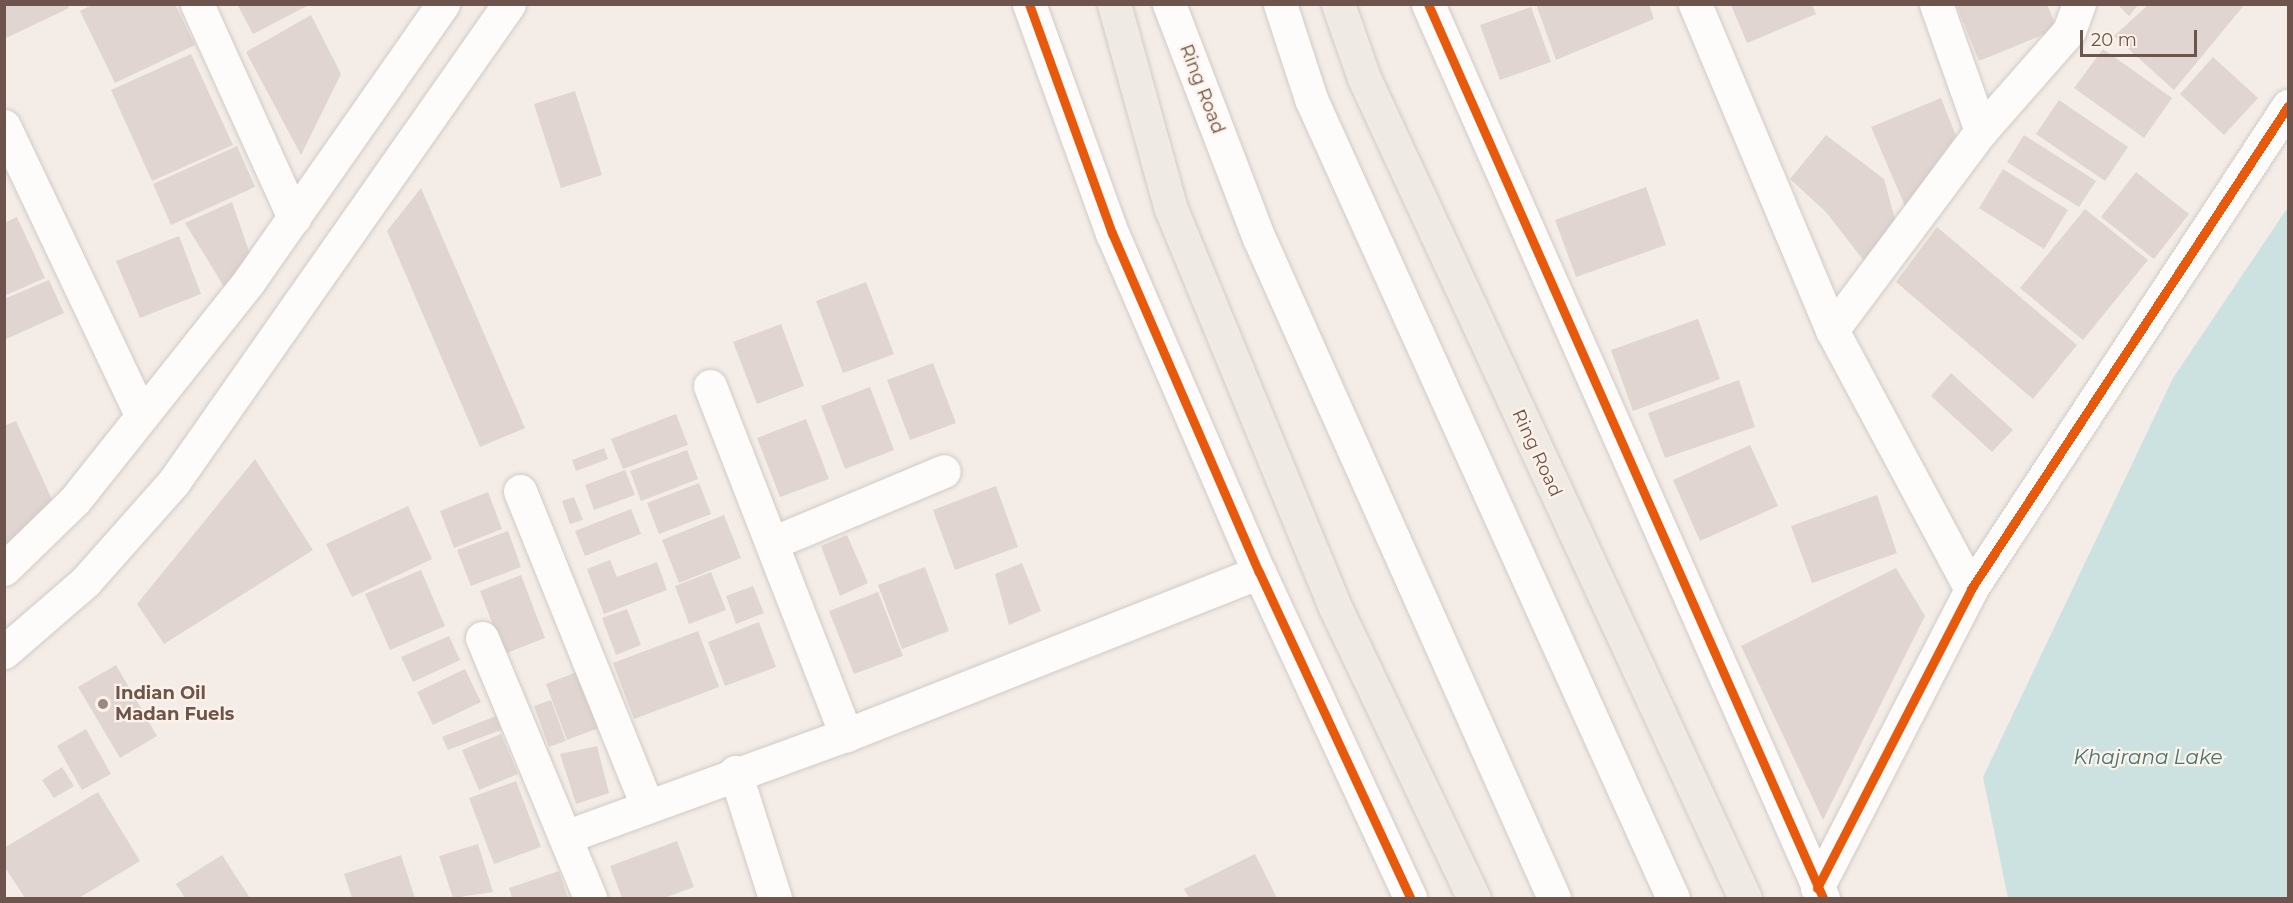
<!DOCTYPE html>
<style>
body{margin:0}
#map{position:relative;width:2293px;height:903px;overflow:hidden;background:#f4ede7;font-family:Montserrat,sans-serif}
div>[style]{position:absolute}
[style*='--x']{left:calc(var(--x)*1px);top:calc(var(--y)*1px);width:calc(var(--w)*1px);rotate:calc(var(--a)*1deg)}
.water>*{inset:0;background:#cbe2e1}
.building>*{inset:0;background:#e0d5d0}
.roads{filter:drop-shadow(0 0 2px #d2cac6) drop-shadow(0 0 2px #d2cac6)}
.street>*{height:33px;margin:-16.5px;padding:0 16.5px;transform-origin:16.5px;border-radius:16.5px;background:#fdfcfb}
.secondary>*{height:33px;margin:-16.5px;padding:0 16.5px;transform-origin:16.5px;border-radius:16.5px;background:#fdfcfb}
.primary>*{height:33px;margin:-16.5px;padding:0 16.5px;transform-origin:16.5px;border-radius:16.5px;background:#f0eae4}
.cycleway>*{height:9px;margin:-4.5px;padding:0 4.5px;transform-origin:4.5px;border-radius:4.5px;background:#e8590c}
.dots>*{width:16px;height:16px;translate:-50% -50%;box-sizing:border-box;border:3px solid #fcf2e8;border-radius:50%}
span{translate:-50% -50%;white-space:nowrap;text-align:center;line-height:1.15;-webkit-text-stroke:4.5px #fcf2e8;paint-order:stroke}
.street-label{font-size:18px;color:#6d544c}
.poi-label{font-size:18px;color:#6d544c;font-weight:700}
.left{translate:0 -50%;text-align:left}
.water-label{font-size:20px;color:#467577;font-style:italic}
.frame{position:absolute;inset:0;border:6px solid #6d544c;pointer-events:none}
.scale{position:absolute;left:2080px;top:30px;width:117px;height:27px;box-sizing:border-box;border:3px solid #6d544c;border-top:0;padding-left:8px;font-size:18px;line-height:21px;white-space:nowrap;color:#6d544c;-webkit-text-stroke:4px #fcf2e8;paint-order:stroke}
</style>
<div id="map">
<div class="water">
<div style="clip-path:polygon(2288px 207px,2288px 898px,2008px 898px,1983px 777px,2173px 378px)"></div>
</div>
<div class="building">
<div style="clip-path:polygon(4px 4px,67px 4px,69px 8px,4px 39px)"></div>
<div style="clip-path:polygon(94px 4px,175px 4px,195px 45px,115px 83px,80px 11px)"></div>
<div style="clip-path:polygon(237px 4px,306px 4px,307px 6px,253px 34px)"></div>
<div style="clip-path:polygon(1536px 4px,1649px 4px,1654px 19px,1556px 60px)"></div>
<div style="clip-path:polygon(1956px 4px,2047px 4px,2057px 29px,1979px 61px)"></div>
<div style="clip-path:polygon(2117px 4px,2139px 4px,2129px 16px)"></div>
<div style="clip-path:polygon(2149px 4px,2245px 4px,2174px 90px,2114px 36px)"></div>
<div style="clip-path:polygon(1731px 5px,1812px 5px,1816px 14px,1747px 43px)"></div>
<div style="clip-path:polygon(1531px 7px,1551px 62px,1500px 80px,1480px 25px)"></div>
<div style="clip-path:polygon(311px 15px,341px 74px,301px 155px,246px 52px)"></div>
<div style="clip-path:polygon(2103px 49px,2172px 98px,2144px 138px,2074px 88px)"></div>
<div style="clip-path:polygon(191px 54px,233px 145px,152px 181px,111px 90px)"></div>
<div style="clip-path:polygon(2213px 57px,2258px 98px,2224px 135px,2180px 94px)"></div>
<div style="clip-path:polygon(575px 91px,602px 175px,561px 188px,534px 104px)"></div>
<div style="clip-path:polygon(1941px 98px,1956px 136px,1905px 206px,1871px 127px)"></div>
<div style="clip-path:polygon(2059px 100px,2128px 147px,2105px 181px,2036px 134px)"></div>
<div style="clip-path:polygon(1826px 135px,1884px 179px,1896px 223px,1864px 261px,1826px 212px,1790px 179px)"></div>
<div style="clip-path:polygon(2024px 135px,2096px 181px,2079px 207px,2007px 162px)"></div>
<div style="clip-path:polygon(237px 146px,255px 187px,171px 225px,153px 184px)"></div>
<div style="clip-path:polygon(2003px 169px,2068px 210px,2044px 249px,1979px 208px)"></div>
<div style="clip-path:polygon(2136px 172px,2189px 214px,2154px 259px,2101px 217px)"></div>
<div style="clip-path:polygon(1646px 187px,1666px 245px,1576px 277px,1555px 220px)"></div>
<div style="clip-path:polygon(421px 188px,525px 428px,480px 447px,387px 231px)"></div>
<div style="clip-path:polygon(232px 202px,250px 254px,226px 290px,185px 223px)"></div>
<div style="clip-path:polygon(2085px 209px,2148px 260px,2083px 340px,2020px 288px)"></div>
<div style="clip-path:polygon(17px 217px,45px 278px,4px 296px,4px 223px)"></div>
<div style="clip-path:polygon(1937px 227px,2077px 345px,2033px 399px,1896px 282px)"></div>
<div style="clip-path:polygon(179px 236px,201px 294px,140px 318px,116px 261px)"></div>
<div style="clip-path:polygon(49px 280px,64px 313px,4px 340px,4px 299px)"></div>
<div style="clip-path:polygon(866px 282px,894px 354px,843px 373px,816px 301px)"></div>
<div style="clip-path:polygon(1698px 319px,1720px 379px,1633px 411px,1611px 350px)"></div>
<div style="clip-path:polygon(781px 324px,804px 386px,757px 404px,733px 342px)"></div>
<div style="clip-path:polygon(933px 363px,956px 423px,910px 440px,887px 380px)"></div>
<div style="clip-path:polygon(1951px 373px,2013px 430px,1992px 452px,1931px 396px)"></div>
<div style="clip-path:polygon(1739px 380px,1755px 427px,1665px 458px,1648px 413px)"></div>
<div style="clip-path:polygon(870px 387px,894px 450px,845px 469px,821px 406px)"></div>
<div style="clip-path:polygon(676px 414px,688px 445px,623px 469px,611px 439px)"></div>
<div style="clip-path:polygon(806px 419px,829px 479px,780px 497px,757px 438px)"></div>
<div style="clip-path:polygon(16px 421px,55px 506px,4px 546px,4px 426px)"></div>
<div style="clip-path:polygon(1750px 445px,1778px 506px,1700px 541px,1673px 480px)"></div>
<div style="clip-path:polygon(604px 448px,608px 459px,576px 471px,572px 460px)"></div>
<div style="clip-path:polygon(687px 450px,698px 479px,641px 501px,630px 471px)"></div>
<div style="clip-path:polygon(255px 459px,313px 550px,164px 644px,137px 604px)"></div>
<div style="clip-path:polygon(625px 470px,635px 495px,594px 510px,585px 485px)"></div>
<div style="clip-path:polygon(699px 483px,711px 514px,659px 534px,647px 503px)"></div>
<div style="clip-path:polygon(996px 486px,1018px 547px,955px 570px,933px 510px)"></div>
<div style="clip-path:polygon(488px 492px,502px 529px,454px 548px,440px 511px)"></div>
<div style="clip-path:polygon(1877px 495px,1897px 553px,1812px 583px,1791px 526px)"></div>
<div style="clip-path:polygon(574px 497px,583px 520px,570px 524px,562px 501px)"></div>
<div style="clip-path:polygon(408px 506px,432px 559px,352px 597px,326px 544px)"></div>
<div style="clip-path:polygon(631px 509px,641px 534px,585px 556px,575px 531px)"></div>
<div style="clip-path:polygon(724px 515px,741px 558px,679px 583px,662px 540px)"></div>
<div style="clip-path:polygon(508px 531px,521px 567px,471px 586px,457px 550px)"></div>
<div style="clip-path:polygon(847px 535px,868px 583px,840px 596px,821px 546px)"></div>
<div style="clip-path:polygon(610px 560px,617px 577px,657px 562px,667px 590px,604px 614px,587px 569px)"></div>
<div style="clip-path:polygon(1022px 563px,1041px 611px,1009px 625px,995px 574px)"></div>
<div style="clip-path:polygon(925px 567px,949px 631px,902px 649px,878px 585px)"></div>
<div style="clip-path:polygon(1896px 568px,1925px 616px,1823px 820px,1741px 646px)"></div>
<div style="clip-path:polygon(421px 570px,445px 626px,390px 650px,365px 594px)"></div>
<div style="clip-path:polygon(711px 572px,726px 610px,689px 624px,675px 586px)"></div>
<div style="clip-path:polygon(521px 575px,545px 638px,504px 654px,480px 591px)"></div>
<div style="clip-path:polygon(753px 586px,764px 613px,736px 624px,726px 596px)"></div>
<div style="clip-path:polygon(878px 592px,903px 656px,854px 674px,829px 611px)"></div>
<div style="clip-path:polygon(627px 609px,641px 645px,616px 655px,602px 618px)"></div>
<div style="clip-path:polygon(759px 622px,776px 667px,725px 686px,708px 642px)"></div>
<div style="clip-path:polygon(698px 631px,719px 687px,634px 719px,613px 663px)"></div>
<div style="clip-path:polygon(449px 636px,460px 660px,413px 682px,401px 657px)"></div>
<div style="clip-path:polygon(116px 665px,157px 736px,120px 758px,78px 687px)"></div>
<div style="clip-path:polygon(465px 669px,481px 702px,433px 725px,417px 692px)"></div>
<div style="clip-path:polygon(585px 669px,607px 725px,567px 740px,546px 684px)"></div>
<div style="clip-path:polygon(551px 700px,566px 741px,549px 747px,534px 706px)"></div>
<div style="clip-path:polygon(496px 716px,501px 730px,448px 750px,442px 737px)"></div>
<div style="clip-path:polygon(86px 729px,111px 774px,82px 790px,57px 746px)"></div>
<div style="clip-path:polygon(501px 734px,518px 774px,479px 790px,462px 750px)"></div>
<div style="clip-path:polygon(597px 746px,609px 793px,576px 804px,560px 754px)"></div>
<div style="clip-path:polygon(62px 767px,74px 786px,54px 798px,42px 780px)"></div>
<div style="clip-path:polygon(516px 781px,541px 847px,494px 864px,469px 798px)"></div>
<div style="clip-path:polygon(98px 792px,140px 861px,79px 898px,25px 898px,4px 866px,4px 848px)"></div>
<div style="clip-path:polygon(677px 841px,694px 887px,664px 898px,622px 898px,610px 866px)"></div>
<div style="clip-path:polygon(478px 844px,493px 892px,453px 898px,439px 856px)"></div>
<div style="clip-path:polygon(1255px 854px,1277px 898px,1189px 898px,1184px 889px)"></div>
<div style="clip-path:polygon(222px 855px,250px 898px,185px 898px,176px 884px)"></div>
<div style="clip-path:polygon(401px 855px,415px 898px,352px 898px,344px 874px)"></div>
<div style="clip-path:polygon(559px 871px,568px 898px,512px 898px,509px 888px)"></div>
</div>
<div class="roads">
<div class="street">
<div style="--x:197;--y:4;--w:235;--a:65.6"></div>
<div style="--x:1695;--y:4;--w:354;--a:67.2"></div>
<div style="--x:1832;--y:330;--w:294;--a:61.8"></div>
<div style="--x:1936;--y:4;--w:135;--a:70.5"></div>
<div style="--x:4;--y:126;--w:320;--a:64.6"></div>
<div style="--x:1832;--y:330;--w:249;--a:-53.2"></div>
<div style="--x:1981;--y:131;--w:133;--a:-48.7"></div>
<div style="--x:2069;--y:31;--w:29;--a:-70"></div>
<div style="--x:710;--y:386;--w:375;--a:68.7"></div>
<div style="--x:520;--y:491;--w:339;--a:68"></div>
<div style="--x:772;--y:543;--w:186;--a:-22.7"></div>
<div style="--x:482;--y:638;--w:282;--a:67.4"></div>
<div style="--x:735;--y:772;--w:132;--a:72.4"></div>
<div style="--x:565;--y:837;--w:299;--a:-20"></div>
<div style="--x:846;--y:735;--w:444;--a:-21.5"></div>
<div style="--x:1817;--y:888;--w:336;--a:-62.7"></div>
<div style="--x:1971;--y:589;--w:578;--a:-56.72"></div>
</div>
<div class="secondary">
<div style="--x:1029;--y:4;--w:244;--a:70.1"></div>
<div style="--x:1112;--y:233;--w:369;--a:66.6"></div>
<div style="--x:1259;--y:572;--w:359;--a:65.1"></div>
<div style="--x:1169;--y:4;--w:251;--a:69"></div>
<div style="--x:1259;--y:238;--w:723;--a:65.92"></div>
<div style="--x:1280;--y:4;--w:100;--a:71.9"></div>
<div style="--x:1311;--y:99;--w:877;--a:65.63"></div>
<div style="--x:1428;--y:4;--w:977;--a:66.16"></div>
<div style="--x:4;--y:569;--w:99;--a:-44.2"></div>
<div style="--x:75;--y:500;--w:280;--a:-51.5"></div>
<div style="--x:249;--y:281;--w:338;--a:-55"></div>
<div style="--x:4;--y:652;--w:107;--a:-40.8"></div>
<div style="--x:85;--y:582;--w:132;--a:-48.4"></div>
<div style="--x:173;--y:483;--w:585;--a:-54.95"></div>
</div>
<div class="primary">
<div style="--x:1114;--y:4;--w:213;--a:74.5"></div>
<div style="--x:1171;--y:209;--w:428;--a:67.6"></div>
<div style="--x:1334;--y:605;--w:325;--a:64.5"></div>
<div style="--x:1338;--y:4;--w:78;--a:70.6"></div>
<div style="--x:1364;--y:78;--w:904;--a:65.08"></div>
</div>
</div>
<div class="cycleway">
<div style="--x:1029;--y:4;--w:244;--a:70.1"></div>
<div style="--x:1112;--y:233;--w:369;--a:66.6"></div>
<div style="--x:1259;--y:572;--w:359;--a:65.1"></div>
<div style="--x:1428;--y:4;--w:977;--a:66.16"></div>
<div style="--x:1817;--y:888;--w:336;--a:-62.7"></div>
<div style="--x:1971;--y:589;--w:578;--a:-56.72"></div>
</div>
<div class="dots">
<div style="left:103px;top:704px;background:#9c8a82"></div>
</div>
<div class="street-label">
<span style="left:1202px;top:89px;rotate:69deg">Ring Road</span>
<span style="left:1537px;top:453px;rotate:65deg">Ring Road</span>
</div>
<div class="poi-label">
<span class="left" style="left:115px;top:704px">Indian Oil<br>Madan Fuels</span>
</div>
<div class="water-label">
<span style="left:2148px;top:757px">Khajrana Lake</span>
</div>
<div class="frame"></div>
<div class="scale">20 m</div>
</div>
